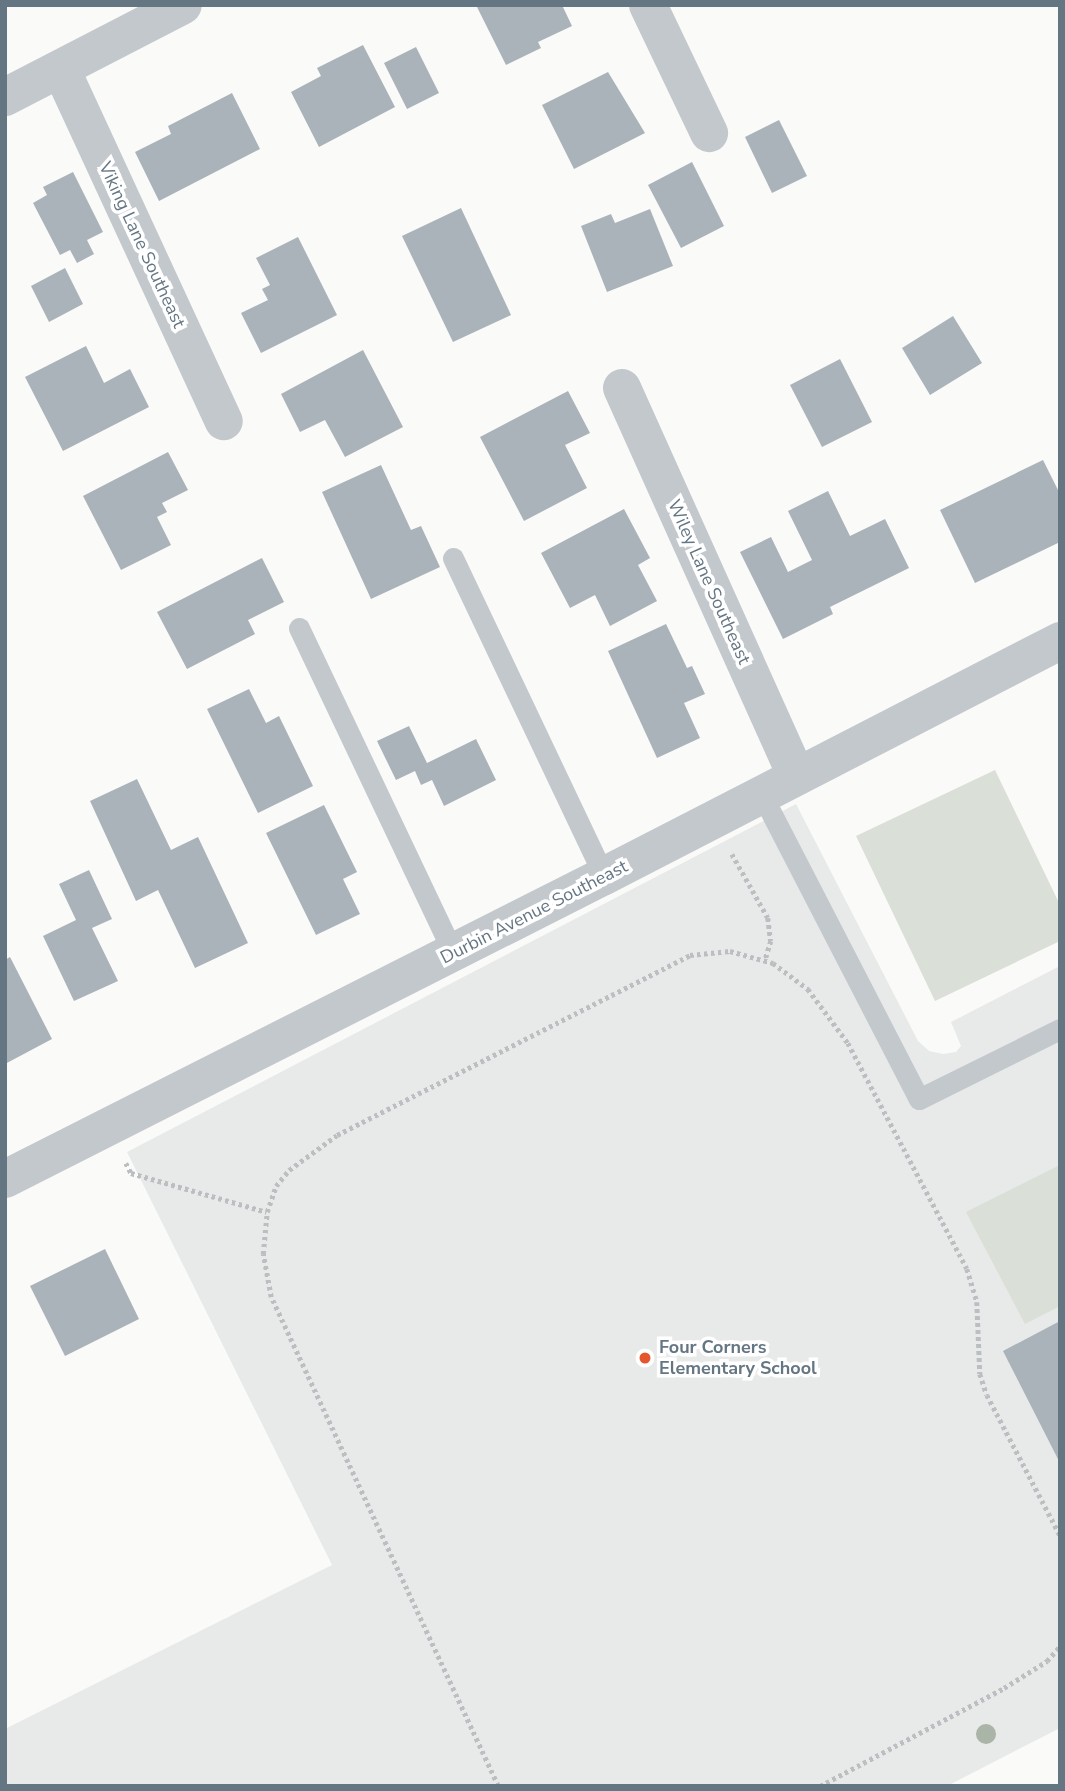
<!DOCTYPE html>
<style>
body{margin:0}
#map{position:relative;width:1065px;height:1791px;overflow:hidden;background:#fafaf8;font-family:"Nunito Sans",sans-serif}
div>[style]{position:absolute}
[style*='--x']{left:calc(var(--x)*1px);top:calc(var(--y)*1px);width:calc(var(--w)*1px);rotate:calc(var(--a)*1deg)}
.built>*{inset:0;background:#e8e9e9}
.green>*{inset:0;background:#dadfd7}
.building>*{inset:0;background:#aab3b9}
.path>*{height:4.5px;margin-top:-2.25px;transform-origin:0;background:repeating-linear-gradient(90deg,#bbbfc2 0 3.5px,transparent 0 7px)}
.service>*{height:21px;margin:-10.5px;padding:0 10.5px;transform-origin:10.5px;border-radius:10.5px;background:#c3c8cc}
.minor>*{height:38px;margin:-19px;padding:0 19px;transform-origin:19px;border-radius:19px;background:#c3c8cc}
.trees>*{width:20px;height:20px;margin:-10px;border-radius:50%;background:#aab4a7}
.dots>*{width:19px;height:19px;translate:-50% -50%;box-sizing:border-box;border:4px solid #fff;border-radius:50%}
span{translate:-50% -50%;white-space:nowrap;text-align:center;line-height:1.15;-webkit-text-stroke:7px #fff;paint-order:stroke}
.street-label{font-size:18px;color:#657683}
.poi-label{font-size:18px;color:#657683;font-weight:700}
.left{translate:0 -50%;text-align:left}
.frame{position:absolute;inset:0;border:7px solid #657683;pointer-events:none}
</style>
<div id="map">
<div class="built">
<div style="clip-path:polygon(796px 804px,918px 1041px,929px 1051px,943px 1054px,956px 1052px,961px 1046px,951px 1022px,1060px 966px,1060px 1728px,947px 1786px,5px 1786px,5px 1729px,332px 1565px,127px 1152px)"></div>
</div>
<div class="green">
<div style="clip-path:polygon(995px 770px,1060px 905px,1060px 941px,935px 1001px,856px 836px)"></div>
<div style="clip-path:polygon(1060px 1165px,1060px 1306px,1025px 1324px,966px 1212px)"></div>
</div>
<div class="building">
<div style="clip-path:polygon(476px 5px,562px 5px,572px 26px,538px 42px,541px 48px,506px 65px)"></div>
<div style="clip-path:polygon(363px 45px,395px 107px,319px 147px,291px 92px,321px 76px,317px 68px)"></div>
<div style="clip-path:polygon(416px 47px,439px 93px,407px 109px,384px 63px)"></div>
<div style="clip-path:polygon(608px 72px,645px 133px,574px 169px,542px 105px)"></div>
<div style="clip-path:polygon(232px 93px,260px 149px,159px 201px,135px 152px,171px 134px,168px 126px)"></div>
<div style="clip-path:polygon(779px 120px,807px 176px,772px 193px,745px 137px)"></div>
<div style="clip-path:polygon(692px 162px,724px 226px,681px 248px,648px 185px)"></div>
<div style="clip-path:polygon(73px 172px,103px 232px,87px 240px,94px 254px,77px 263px,70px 250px,60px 255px,33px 203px,47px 195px,43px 187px)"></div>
<div style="clip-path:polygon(461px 208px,511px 315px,453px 342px,402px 236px)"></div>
<div style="clip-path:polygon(650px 209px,673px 266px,607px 292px,581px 226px,611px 214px,615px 223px)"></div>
<div style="clip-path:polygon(298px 237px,337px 315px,261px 353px,241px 313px,268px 300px,262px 289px,270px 285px,256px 258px)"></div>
<div style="clip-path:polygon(65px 268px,83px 304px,49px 322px,31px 286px)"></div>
<div style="clip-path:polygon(953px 316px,982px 363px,930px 395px,902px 348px)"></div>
<div style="clip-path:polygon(86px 346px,104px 383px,130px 369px,149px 407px,63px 451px,25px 377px)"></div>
<div style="clip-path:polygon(363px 350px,403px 427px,345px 457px,325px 420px,300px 432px,281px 394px)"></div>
<div style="clip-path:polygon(840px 359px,872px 422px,822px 447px,790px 385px)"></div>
<div style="clip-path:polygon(568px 391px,590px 433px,565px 445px,587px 488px,524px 521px,480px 437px)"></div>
<div style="clip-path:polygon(168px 452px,188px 490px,162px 503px,167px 512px,157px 517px,171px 545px,121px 570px,83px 496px)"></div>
<div style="clip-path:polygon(1043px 460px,1060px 494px,1060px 542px,975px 583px,940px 510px)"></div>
<div style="clip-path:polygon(381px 465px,411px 530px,421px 526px,440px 567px,371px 599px,322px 492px)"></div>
<div style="clip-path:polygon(828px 491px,850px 536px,885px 519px,909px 568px,830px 607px,833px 614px,783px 639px,740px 552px,771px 537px,788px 572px,812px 560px,788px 511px)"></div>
<div style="clip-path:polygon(624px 509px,650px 558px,638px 565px,657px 601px,610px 626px,595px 595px,570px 608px,541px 553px)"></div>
<div style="clip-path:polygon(262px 558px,284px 602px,248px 620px,255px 634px,187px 669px,157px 612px)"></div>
<div style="clip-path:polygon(666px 624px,687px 668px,692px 666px,705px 694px,684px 703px,700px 738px,657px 758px,608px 651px)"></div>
<div style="clip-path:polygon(249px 689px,266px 723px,279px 716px,313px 786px,258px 813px,207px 709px)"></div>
<div style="clip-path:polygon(409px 726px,427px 763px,476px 739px,496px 780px,444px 806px,432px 780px,421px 785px,415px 771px,396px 780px,377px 741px)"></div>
<div style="clip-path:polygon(137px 779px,171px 850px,198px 837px,248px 943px,195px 968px,158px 890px,136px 901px,90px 801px)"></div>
<div style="clip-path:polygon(324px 805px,357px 872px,343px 879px,360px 914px,316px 935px,266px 833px)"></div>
<div style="clip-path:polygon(89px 870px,112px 919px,92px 928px,118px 981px,74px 1001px,43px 936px,76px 920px,59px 884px)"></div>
<div style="clip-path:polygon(10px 957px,52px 1039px,5px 1064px,5px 960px)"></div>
<div style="clip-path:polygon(105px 1249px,139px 1319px,65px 1356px,30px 1286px)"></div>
<div style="clip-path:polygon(1060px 1321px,1060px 1463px,1003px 1351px)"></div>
</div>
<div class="path">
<div style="--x:732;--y:854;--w:73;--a:60.6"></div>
<div style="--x:768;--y:918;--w:23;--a:83"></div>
<div style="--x:771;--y:941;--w:21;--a:107"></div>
<div style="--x:126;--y:1163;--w:11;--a:63"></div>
<div style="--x:131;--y:1173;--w:141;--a:16"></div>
<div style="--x:498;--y:1786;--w:539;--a:-114.9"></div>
<div style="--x:271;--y:1297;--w:44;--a:-100.5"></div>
<div style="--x:263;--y:1254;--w:42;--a:-84.6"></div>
<div style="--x:267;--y:1212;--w:28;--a:-71"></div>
<div style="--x:276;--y:1186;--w:21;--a:-51"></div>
<div style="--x:289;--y:1170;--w:59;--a:-36.1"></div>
<div style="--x:337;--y:1135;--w:396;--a:-27"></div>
<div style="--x:690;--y:955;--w:40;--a:-5.7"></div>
<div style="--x:730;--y:951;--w:45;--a:15.6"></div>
<div style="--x:773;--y:963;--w:44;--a:36.6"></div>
<div style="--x:808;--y:989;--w:67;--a:53.5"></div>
<div style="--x:848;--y:1043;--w:255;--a:62.2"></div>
<div style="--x:967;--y:1269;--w:34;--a:73"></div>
<div style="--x:977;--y:1302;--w:72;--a:87.6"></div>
<div style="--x:980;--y:1374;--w:22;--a:72"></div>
<div style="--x:987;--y:1395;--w:158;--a:62.5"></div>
<div style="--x:820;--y:1786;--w:208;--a:-28"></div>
<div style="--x:1004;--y:1688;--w:51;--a:-32.1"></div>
<div style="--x:1047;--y:1661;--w:20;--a:-49"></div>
</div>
<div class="service">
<div style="--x:453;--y:558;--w:352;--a:64.6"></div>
<div style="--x:299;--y:628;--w:360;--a:64.6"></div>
<div style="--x:762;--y:795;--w:342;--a:62.7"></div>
<div style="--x:919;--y:1099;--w:157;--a:-26.4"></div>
</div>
<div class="minor">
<div style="--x:648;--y:5;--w:142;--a:64.5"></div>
<div style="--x:61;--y:69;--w:388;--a:65.2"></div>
<div style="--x:5;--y:97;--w:200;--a:-27.3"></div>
<div style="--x:622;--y:388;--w:425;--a:65.8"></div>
<div style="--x:5;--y:1179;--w:671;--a:-26.83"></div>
<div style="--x:604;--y:876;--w:513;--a:-27.26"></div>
</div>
<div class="trees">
<div style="left:986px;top:1734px"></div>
</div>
<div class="dots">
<div style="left:645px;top:1358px;background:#e4572e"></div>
</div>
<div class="street-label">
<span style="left:142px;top:245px;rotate:65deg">Viking Lane Southeast</span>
<span style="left:709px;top:582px;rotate:66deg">Wiley Lane Southeast</span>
<span style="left:534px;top:912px;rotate:-27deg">Durbin Avenue Southeast</span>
</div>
<div class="poi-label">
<span class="left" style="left:659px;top:1358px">Four Corners<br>Elementary School</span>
</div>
<div class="frame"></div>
</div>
